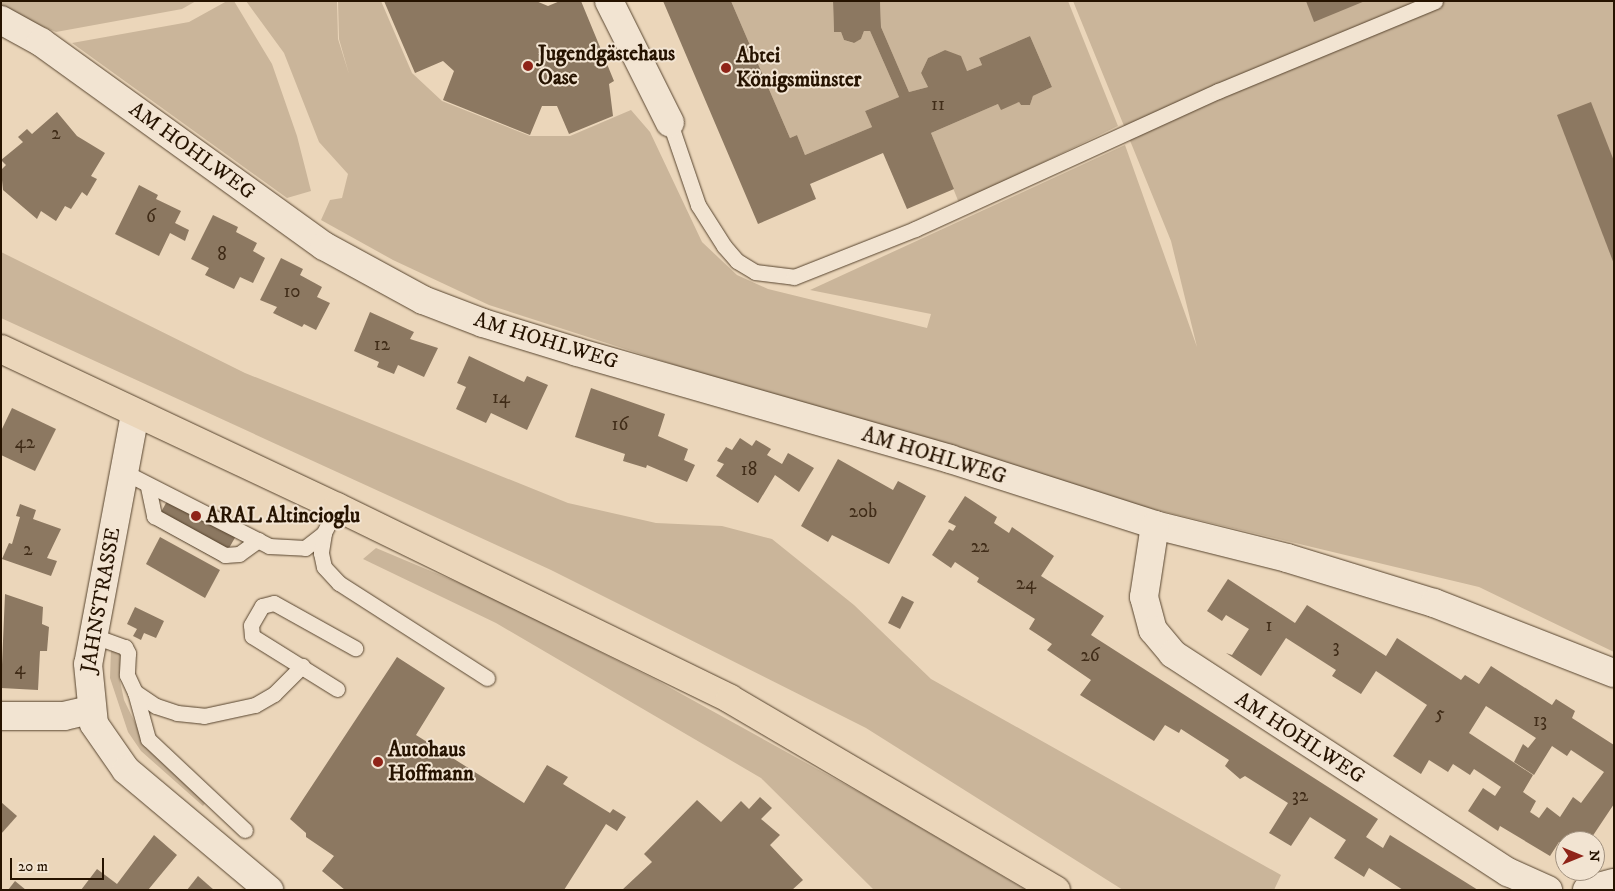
<!DOCTYPE html>
<meta charset="utf-8">
<style>
body{margin:0}
#map{position:relative;width:1615px;height:891px;overflow:hidden;background:#ebd6ba;font-family:"IM FELL DW Pica",serif}
div>[style]{position:absolute}
[style*='--x']{left:calc(var(--x)*1px);top:calc(var(--y)*1px);width:calc(var(--w)*1px);rotate:calc(var(--a)*1deg)}
.green>*{inset:0;background:#cab59a}
.building>*{inset:0;background:#8c7861}
.roads{filter:drop-shadow(0 0 1px #57442e) drop-shadow(0 0 1px #57442e)}
.lane>*{height:15px;margin:-7.5px;padding:0 7.5px;transform-origin:7.5px;border-radius:7.5px;background:#f2e4d2}
.street>*{height:28px;margin:-14px;padding:0 14px;transform-origin:14px;border-radius:14px;background:#f2e4d2}
.primary>*{height:28px;margin:-14px;padding:0 14px;transform-origin:14px;border-radius:14px;background:#ebd6ba}
.dots>*{width:14px;height:14px;translate:-50% -50%;box-sizing:border-box;border:2px solid #f2e4d2;border-radius:50%}
span{translate:-50% -50%;white-space:nowrap;text-align:center;line-height:1.15;-webkit-text-stroke:4px #f2e4d2;paint-order:stroke}
.number-label{font-size:19px;color:#402c18}
.number-label span{-webkit-text-stroke-width:0}
.poi-label{font-size:21px;color:#261300;font-weight:700}
.left{translate:0 -50%;text-align:left}
.street-label{font-size:21px;color:#261300}
.frame{position:absolute;inset:0;border:2px solid #261300;pointer-events:none}
.north{position:absolute;left:1555px;top:831px;width:50px;height:50px;box-sizing:border-box;background:#f2e4d2;border:1px solid #a0907e;border-radius:50%;rotate:90deg;font-size:14px;font-weight:700;line-height:20px;text-align:center;color:#261300}
.north::after{content:'';display:block;margin:auto;width:18px;height:22px;background:#8f2418;clip-path:polygon(50% 0,100% 100%,50% 72%,0 100%)}
.scale{position:absolute;left:10px;top:858px;width:94px;height:22px;box-sizing:border-box;border:2px solid #261300;border-top:0;padding-left:6px;font-size:15px;line-height:18px;white-space:nowrap;color:#261300;-webkit-text-stroke:4px #f2e4d2;paint-order:stroke}
</style>
<div id="map">
<div class="green">
<div style="clip-path:polygon(1px 1px,196px 1px,182px 9px,56px 32px,1px 9px)"></div>
<div style="clip-path:polygon(227px 1px,234px 1px,272px 64px,297px 136px,311px 191px,287px 198px,72px 43px,189px 22px)"></div>
<div style="clip-path:polygon(246px 1px,337px 1px,338px 39px,349px 74px,339px 39px,338px 1px,381px 1px,412px 73px,442px 101px,530px 136px,570px 136px,631px 110px,650px 132px,702px 242px,737px 275px,768px 289px,927px 328px,931px 314px,810px 290px,1125px 145px,1197px 347px,1171px 241px,1073px 1px,1614px 1px,1614px 652px,1479px 587px,1136px 505px,746px 388px,489px 305px,393px 260px,321px 220px,330px 200px,342px 198px,348px 174px,319px 142px,284px 53px)"></div>
<div style="clip-path:polygon(731px 1px,833px 1px,834px 32px,841px 32px,844px 40px,853px 43px,861px 39px,864px 31px,870px 31px,899px 97px,865px 111px,872px 127px,805px 155px,797px 135px,790px 138px)"></div>
<div style="clip-path:polygon(880px 1px,1068px 1px,1118px 126px,959px 203px,931px 133px,998px 104px,1019px 102px,1021px 105px,1030px 105px,1033px 96px,1052px 87px,1030px 36px,979px 58px,982px 65px,967px 71px,945px 50px,928px 58px,921px 73px,928px 87px,909px 92px,881px 27px)"></div>
<div style="clip-path:polygon(1px 252px,245px 373px,568px 503px,656px 523px,722px 526px,772px 539px,854px 605px,931px 679px,1281px 875px,1274px 890px,1123px 890px,866px 728px,551px 570px,1px 318px)"></div>
<div style="clip-path:polygon(376px 548px,483px 593px,658px 681px,875px 801px,1026px 890px,874px 890px,761px 778px,496px 623px,363px 559px)"></div>
<div style="clip-path:polygon(111px 650px,121px 652px,119px 676px,124px 700px,145px 743px,208px 799px,203px 806px,141px 751px,128px 732px,110px 678px)"></div>
</div>
<div class="building">
<div style="clip-path:polygon(384px 1px,536px 1px,548px 6px,560px 1px,581px 1px,614px 81px,609px 84px,613px 116px,569px 134px,557px 106px,542px 106px,530px 135px,443px 100px,454px 71px,443px 61px,415px 73px)"></div>
<div style="clip-path:polygon(663px 1px,731px 1px,790px 138px,797px 135px,805px 155px,872px 127px,865px 111px,899px 97px,870px 31px,864px 31px,861px 39px,854px 43px,844px 40px,841px 32px,834px 32px,833px 1px,880px 1px,881px 27px,909px 92px,928px 87px,921px 73px,928px 58px,945px 50px,961px 56px,967px 71px,982px 65px,979px 58px,1030px 36px,1052px 87px,1033px 96px,1030px 105px,1021px 105px,1019px 102px,1001px 110px,998px 104px,931px 133px,954px 189px,907px 209px,883px 153px,810px 184px,816px 199px,758px 224px)"></div>
<div style="clip-path:polygon(1306px 1px,1365px 1px,1314px 22px)"></div>
<div style="clip-path:polygon(1591px 102px,1614px 161px,1614px 264px,1557px 115px)"></div>
<div style="clip-path:polygon(57px 112px,77px 136px,105px 153px,91px 176px,97px 179px,87px 196px,82px 192px,71px 209px,65px 206px,56px 221px,41px 211px,37px 219px,3px 190px,1px 170px,6px 165px,1px 160px,23px 142px,18px 137px,27px 129px,32px 134px)"></div>
<div style="clip-path:polygon(139px 185px,158px 195px,156px 199px,181px 211px,175px 223px,189px 230px,185px 241px,170px 233px,159px 256px,115px 234px)"></div>
<div style="clip-path:polygon(213px 215px,238px 227px,236px 232px,257px 243px,253px 251px,265px 258px,253px 283px,240px 277px,234px 289px,205px 275px,209px 268px,191px 259px)"></div>
<div style="clip-path:polygon(281px 258px,303px 269px,300px 275px,322px 287px,317px 297px,330px 303px,316px 330px,304px 324px,302px 327px,273px 313px,277px 307px,260px 300px)"></div>
<div style="clip-path:polygon(370px 312px,414px 332px,410px 339px,438px 348px,424px 377px,398px 365px,394px 374px,377px 367px,379px 362px,354px 351px)"></div>
<div style="clip-path:polygon(469px 356px,524px 382px,527px 376px,548px 385px,527px 430px,491px 413px,486px 423px,456px 409px,466px 387px,457px 383px)"></div>
<div style="clip-path:polygon(591px 388px,665px 414px,658px 436px,688px 449px,684px 460px,695px 465px,687px 482px,647px 465px,646px 468px,623px 461px,625px 454px,575px 437px)"></div>
<div style="clip-path:polygon(12px 408px,56px 429px,35px 471px,1px 455px,1px 431px)"></div>
<div style="clip-path:polygon(740px 438px,752px 446px,756px 440px,771px 449px,767px 455px,782px 464px,788px 453px,814px 468px,799px 492px,775px 475px,758px 503px,716px 476px,724px 464px,717px 461px,726px 447px,732px 450px)"></div>
<div style="clip-path:polygon(838px 459px,893px 490px,898px 481px,926px 496px,889px 564px,832px 535px,828px 542px,801px 526px)"></div>
<div style="clip-path:polygon(172px 492px,240px 529px,221px 562px,154px 525px)"></div>
<div style="clip-path:polygon(965px 496px,997px 517px,994px 523px,1009px 533px,1012px 527px,1054px 556px,1041px 576px,1104px 616px,1091px 635px,1378px 819px,1366px 837px,1383px 848px,1390px 835px,1478px 890px,1403px 890px,1369px 868px,1364px 877px,1334px 858px,1346px 840px,1310px 817px,1291px 846px,1269px 833px,1288px 803px,1245px 776px,1240px 779px,1225px 766px,1229px 760px,1181px 729px,1179px 733px,1165px 725px,1154px 741px,1080px 695px,1091px 680px,1047px 650px,1052px 644px,1029px 629px,1035px 619px,977px 582px,979px 578px,955px 562px,951px 568px,932px 555px,949px 529px,953px 531px,956px 526px,948px 522px)"></div>
<div style="clip-path:polygon(20px 504px,36px 510px,33px 519px,61px 529px,47px 558px,57px 561px,51px 576px,2px 559px,9px 543px,12px 544px,20px 517px,16px 516px)"></div>
<div style="clip-path:polygon(160px 537px,220px 570px,205px 598px,146px 564px)"></div>
<div style="clip-path:polygon(evenodd,1228px 579px,1295px 623px,1307px 605px,1386px 656px,1397px 638px,1461px 680px,1465px 675px,1479px 684px,1491px 666px,1552px 705px,1556px 699px,1575px 711px,1572px 718px,1614px 745px,1614px 804px,1592px 837px,1585px 833px,1580px 841px,1565px 841px,1565px 846px,1559px 842px,1550px 856px,1500px 826px,1498px 831px,1468px 811px,1483px 788px,1495px 796px,1501px 787px,1474px 769px,1470px 775px,1453px 764px,1448px 772px,1429px 760px,1421px 774px,1393px 756px,1427px 705px,1376px 671px,1361px 694px,1332px 676px,1336px 670px,1286px 638px,1261px 676px,1226px 653px,1232px 655px,1249px 629px,1226px 615px,1222px 621px,1207px 611px,1228px 579px,1486px 706px,1536px 738px,1528px 748px,1523px 744px,1514px 762px,1534px 775px,1552px 746px,1567px 756px,1571px 750px,1604px 772px,1581px 803px,1573px 797px,1560px 817px,1547px 807px,1539px 818px,1530px 812px,1536px 801px,1523px 792px,1533px 775px,1469px 733px,1486px 706px)"></div>
<div style="clip-path:polygon(5px 594px,43px 607px,42px 624px,49px 627px,47px 651px,40px 651px,38px 690px,1px 688px)"></div>
<div style="clip-path:polygon(902px 596px,914px 602px,900px 629px,888px 623px)"></div>
<div style="clip-path:polygon(135px 607px,164px 621px,156px 638px,144px 633px,141px 640px,133px 636px,137px 629px,127px 624px)"></div>
<div style="clip-path:polygon(397px 657px,445px 688px,416px 735px,524px 803px,547px 765px,568px 777px,563px 784px,610px 813px,613px 809px,626px 817px,617px 831px,606px 824px,564px 890px,345px 890px,322px 871px,334px 856px,306px 837px,306px 833px,290px 819px)"></div>
<div style="clip-path:polygon(760px 797px,772px 808px,761px 819px,780px 835px,770px 845px,803px 880px,792px 890px,622px 890px,652px 862px,644px 854px,697px 800px,721px 822px,741px 801px,749px 809px)"></div>
<div style="clip-path:polygon(1px 802px,17px 816px,1px 834px)"></div>
<div style="clip-path:polygon(154px 835px,177px 855px,148px 890px,81px 890px,97px 869px,117px 884px)"></div>
<div style="clip-path:polygon(198px 876px,214px 890px,187px 890px)"></div>
<div style="clip-path:polygon(15px 881px,26px 890px,8px 890px)"></div>
</div>
<div class="roads">
<div class="lane">
<div style="--x:670;--y:123;--w:87;--a:71.1"></div>
<div style="--x:698;--y:205;--w:49;--a:57.6"></div>
<div style="--x:724;--y:246;--w:20;--a:49"></div>
<div style="--x:737;--y:261;--w:21;--a:31"></div>
<div style="--x:755;--y:272;--w:39;--a:7"></div>
<div style="--x:794;--y:277;--w:130;--a:-21.6"></div>
<div style="--x:915;--y:229;--w:333;--a:-24.5"></div>
<div style="--x:1218;--y:91;--w:235;--a:-22.5"></div>
<div style="--x:124;--y:472;--w:163;--a:27"></div>
<div style="--x:269;--y:546;--w:36;--a:3"></div>
<div style="--x:305;--y:548;--w:24;--a:-38"></div>
<div style="--x:148;--y:487;--w:30;--a:78"></div>
<div style="--x:154;--y:516;--w:81;--a:28.8"></div>
<div style="--x:225;--y:555;--w:14;--a:-4"></div>
<div style="--x:239;--y:554;--w:24;--a:-36"></div>
<div style="--x:337;--y:507;--w:29;--a:117"></div>
<div style="--x:324;--y:533;--w:20;--a:99"></div>
<div style="--x:321;--y:553;--w:14;--a:78"></div>
<div style="--x:324;--y:567;--w:22;--a:47"></div>
<div style="--x:339;--y:583;--w:176;--a:32.7"></div>
<div style="--x:94;--y:636;--w:33;--a:20"></div>
<div style="--x:125;--y:647;--w:7;--a:63"></div>
<div style="--x:128;--y:653;--w:22;--a:93"></div>
<div style="--x:127;--y:675;--w:19;--a:65"></div>
<div style="--x:135;--y:692;--w:25;--a:34"></div>
<div style="--x:156;--y:706;--w:22;--a:18"></div>
<div style="--x:177;--y:713;--w:27;--a:6"></div>
<div style="--x:204;--y:716;--w:52;--a:-12.2"></div>
<div style="--x:255;--y:705;--w:22;--a:-30"></div>
<div style="--x:274;--y:694;--w:40;--a:-45"></div>
<div style="--x:337;--y:689;--w:100;--a:-148.1"></div>
<div style="--x:252;--y:636;--w:11;--a:-95"></div>
<div style="--x:251;--y:625;--w:22;--a:-60"></div>
<div style="--x:262;--y:606;--w:12;--a:-14"></div>
<div style="--x:274;--y:603;--w:93;--a:29.1"></div>
<div style="--x:135;--y:692;--w:49;--a:74.5"></div>
<div style="--x:148;--y:739;--w:133;--a:43.2"></div>
</div>
<div class="street">
<div style="--x:609;--y:1;--w:136;--a:63.4"></div>
<div style="--x:1;--y:20;--w:46;--a:28.8"></div>
<div style="--x:41;--y:42;--w:349;--a:35.8"></div>
<div style="--x:324;--y:246;--w:113;--a:28.6"></div>
<div style="--x:423;--y:300;--w:64;--a:21"></div>
<div style="--x:483;--y:323;--w:98;--a:17.1"></div>
<div style="--x:577;--y:352;--w:388;--a:16"></div>
<div style="--x:950;--y:459;--w:215;--a:17.8"></div>
<div style="--x:1155;--y:525;--w:136;--a:14"></div>
<div style="--x:1287;--y:558;--w:154;--a:17"></div>
<div style="--x:1434;--y:603;--w:193;--a:21.3"></div>
<div style="--x:135;--y:414;--w:254;--a:100.6"></div>
<div style="--x:88;--y:664;--w:60;--a:84.3"></div>
<div style="--x:94;--y:724;--w:56;--a:55.2"></div>
<div style="--x:126;--y:770;--w:187;--a:40"></div>
<div style="--x:1155;--y:525;--w:73;--a:98.7"></div>
<div style="--x:1144;--y:597;--w:34;--a:75"></div>
<div style="--x:1153;--y:630;--w:31;--a:50"></div>
<div style="--x:1173;--y:654;--w:400;--a:33.1"></div>
<div style="--x:1508;--y:872;--w:44;--a:24.2"></div>
<div style="--x:1;--y:716;--w:63;--a:0"></div>
<div style="--x:64;--y:716;--w:27;--a:-13"></div>
<div style="--x:1587;--y:890;--w:28;--a:-15"></div>
</div>
<div class="primary">
<div style="--x:1;--y:349;--w:371;--a:25.2"></div>
<div style="--x:337;--y:507;--w:437;--a:26"></div>
<div style="--x:730;--y:699;--w:378;--a:30.4"></div>
</div>
</div>
<div class="dots">
<div style="left:528px;top:66px;background:#8f2418"></div>
<div style="left:726px;top:68px;background:#8f2418"></div>
<div style="left:196px;top:516px;background:#8f2418"></div>
<div style="left:378px;top:762px;background:#8f2418"></div>
</div>
<div class="number-label">
<span style="left:938px;top:105px">11</span>
<span style="left:56px;top:134px">2</span>
<span style="left:151px;top:217px">6</span>
<span style="left:222px;top:255px">8</span>
<span style="left:292px;top:292px">10</span>
<span style="left:382px;top:345px">12</span>
<span style="left:501px;top:398px">14</span>
<span style="left:620px;top:425px">16</span>
<span style="left:25px;top:443px">42</span>
<span style="left:749px;top:470px">18</span>
<span style="left:863px;top:512px">20b</span>
<span style="left:980px;top:547px">22</span>
<span style="left:28px;top:550px">2</span>
<span style="left:1026px;top:584px">24</span>
<span style="left:1269px;top:626px">1</span>
<span style="left:1336px;top:647px">3</span>
<span style="left:1090px;top:656px">26</span>
<span style="left:20px;top:669px">4</span>
<span style="left:1440px;top:714px">5</span>
<span style="left:1540px;top:721px">13</span>
<span style="left:1300px;top:796px">32</span>
</div>
<div class="poi-label">
<span class="left" style="left:538px;top:66px">Jugendgästehaus<br>Oase</span>
<span class="left" style="left:736px;top:68px">Abtei<br>Königsmünster</span>
<span class="left" style="left:206px;top:516px">ARAL Altincioglu</span>
<span class="left" style="left:388px;top:762px">Autohaus<br>Hoffmann</span>
</div>
<div class="street-label">
<span style="left:192px;top:151px;rotate:36deg">AM HOHLWEG</span>
<span style="left:546px;top:341px;rotate:17deg">AM HOHLWEG</span>
<span style="left:934px;top:456px;rotate:17deg">AM HOHLWEG</span>
<span style="left:101px;top:600px;rotate:-80deg">JAHNSTRASSE</span>
<span style="left:1300px;top:738px;rotate:33deg">AM HOHLWEG</span>
</div>
<div class="frame"></div>
<div class="north">N</div>
<div class="scale">20 m</div>
</div>
